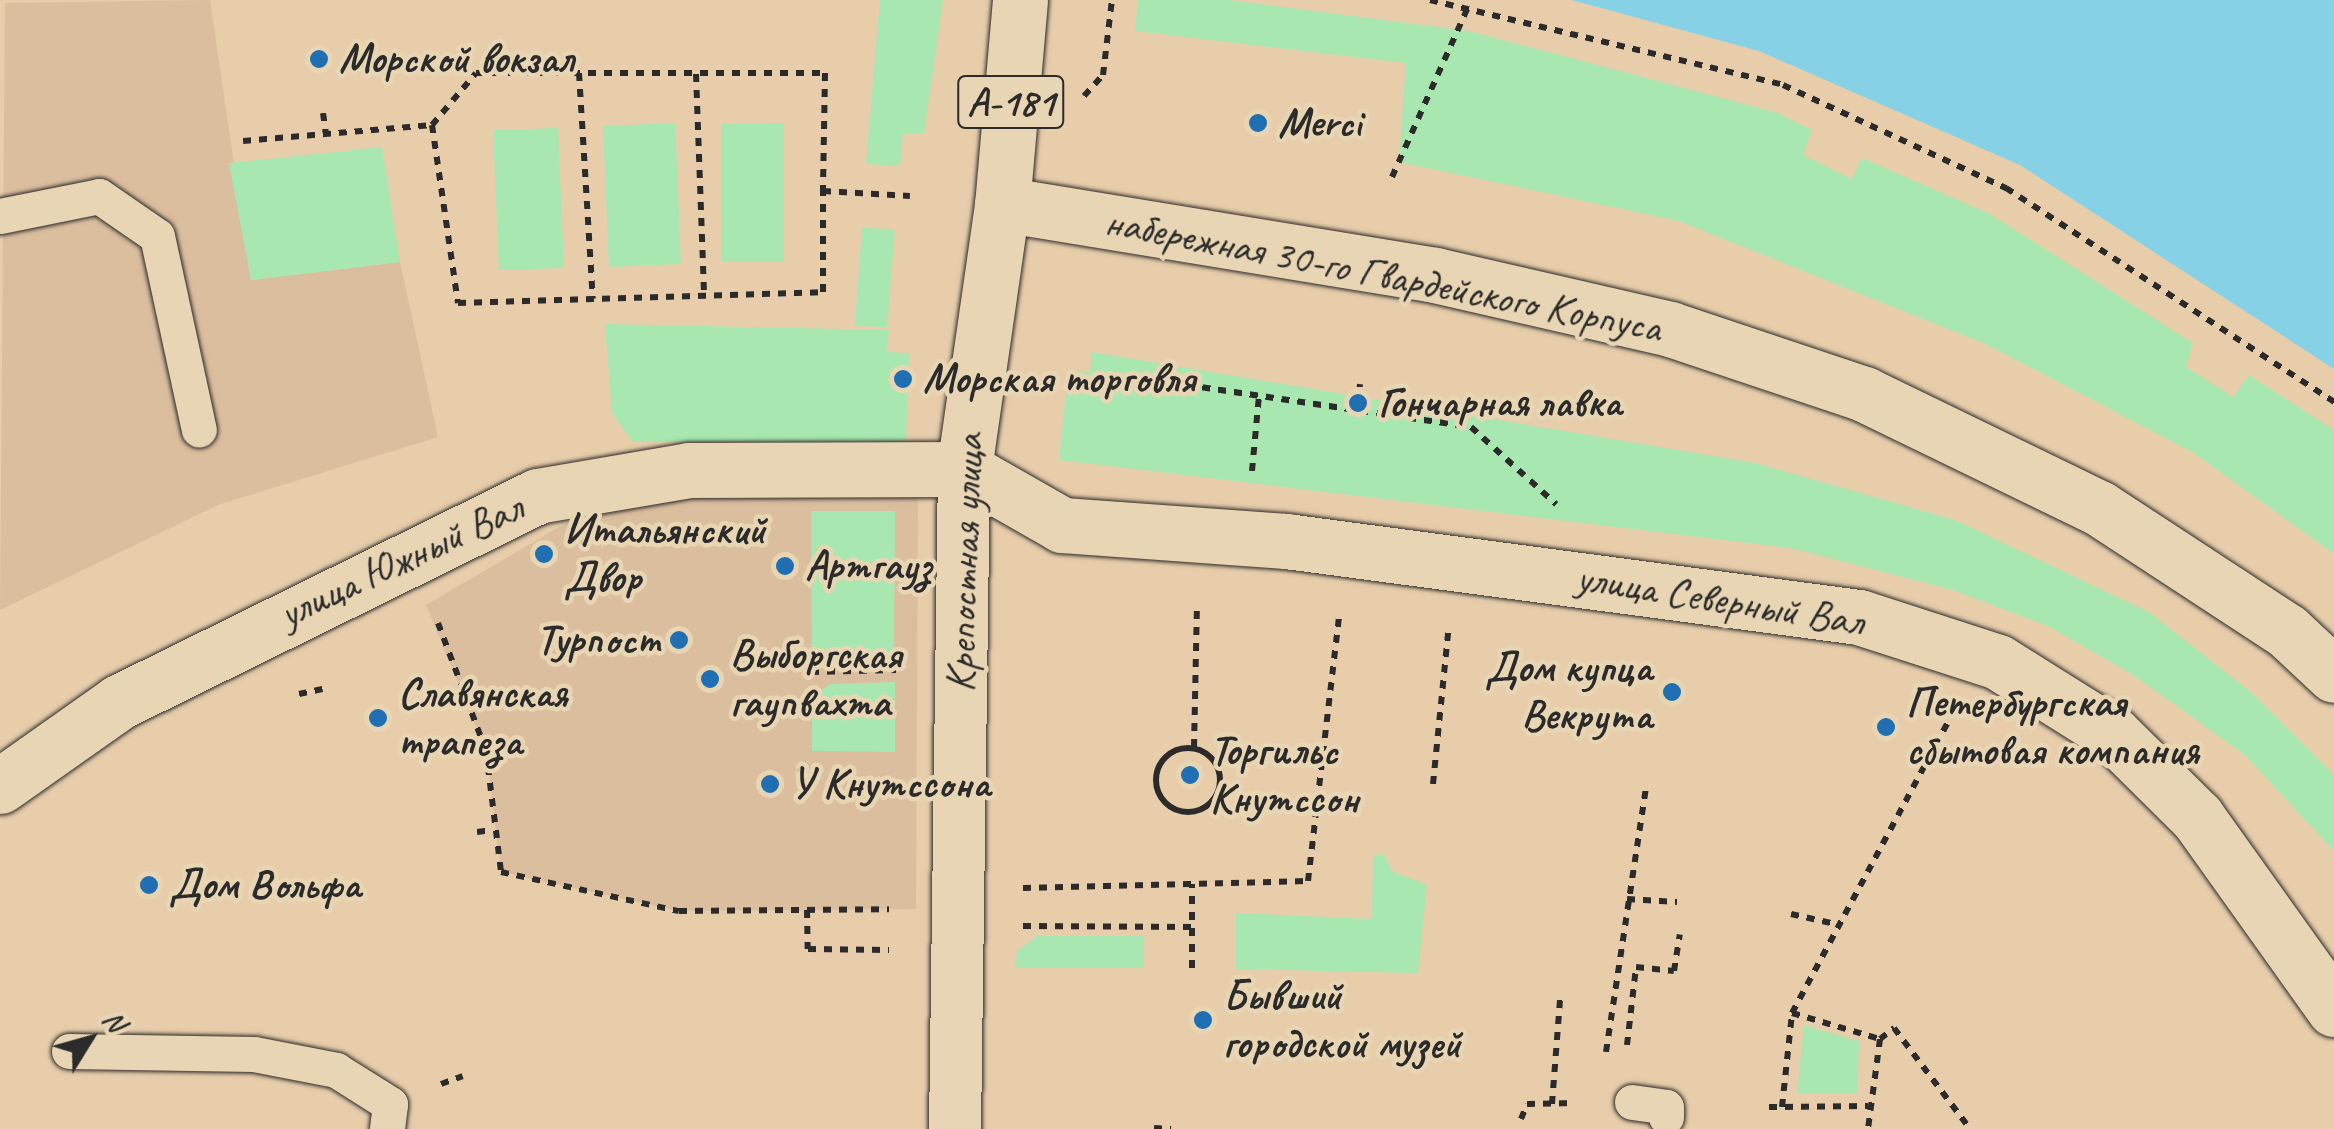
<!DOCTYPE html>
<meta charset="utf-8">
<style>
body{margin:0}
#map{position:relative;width:2334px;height:1129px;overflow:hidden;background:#e7cdaa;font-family:Caveat,sans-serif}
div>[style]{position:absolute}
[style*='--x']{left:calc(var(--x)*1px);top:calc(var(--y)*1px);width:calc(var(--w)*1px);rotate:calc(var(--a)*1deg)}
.built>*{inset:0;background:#dbbe9e}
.green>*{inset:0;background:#a8e8b0}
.water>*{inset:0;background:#86d1e6}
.path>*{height:6px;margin-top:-3px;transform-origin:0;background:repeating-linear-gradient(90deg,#2b2b2b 0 8px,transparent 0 16px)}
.path>.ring{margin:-3px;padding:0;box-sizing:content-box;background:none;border:6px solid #2b2b2b;border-radius:50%}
.roads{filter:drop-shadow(0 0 2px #2b2b2b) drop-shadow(0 0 2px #2b2b2b)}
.service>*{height:35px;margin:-17.5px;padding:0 17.5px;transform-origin:17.5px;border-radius:17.5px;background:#e8d5b3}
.pedestrian>*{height:52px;margin:-26px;padding:0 26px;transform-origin:26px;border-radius:26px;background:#e8d5b3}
.minor>*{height:55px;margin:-27.5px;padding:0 27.5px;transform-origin:27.5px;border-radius:27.5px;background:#e8d5b3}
.tertiary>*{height:55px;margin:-27.5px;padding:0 27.5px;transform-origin:27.5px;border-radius:27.5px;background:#e8d5b3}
.primary>*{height:55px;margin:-27.5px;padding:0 27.5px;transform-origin:27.5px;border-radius:27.5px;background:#e8d5b3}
.dots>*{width:28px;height:28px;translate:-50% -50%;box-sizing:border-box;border:5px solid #e8d5b3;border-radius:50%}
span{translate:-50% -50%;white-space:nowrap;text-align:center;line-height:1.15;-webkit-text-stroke:9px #e8d5b3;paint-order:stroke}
.shield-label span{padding:2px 8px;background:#e8d5b3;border:2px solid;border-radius:8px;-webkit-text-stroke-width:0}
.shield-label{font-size:40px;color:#2b2b2b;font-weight:700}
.poi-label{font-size:42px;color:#2b2b2b;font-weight:700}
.left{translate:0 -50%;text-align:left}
.right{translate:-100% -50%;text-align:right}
.street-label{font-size:42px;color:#2b2b2b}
.north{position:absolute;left:40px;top:989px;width:100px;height:100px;-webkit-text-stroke:8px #e8d5b3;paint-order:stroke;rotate:53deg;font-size:28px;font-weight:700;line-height:40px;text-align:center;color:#2b2b2b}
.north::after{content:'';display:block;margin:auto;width:35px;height:45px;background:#2b2b2b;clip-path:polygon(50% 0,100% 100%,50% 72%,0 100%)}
</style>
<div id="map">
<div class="built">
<div style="clip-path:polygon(210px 0,251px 280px,400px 262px,438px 437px,218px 505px,0 610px,5px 3px)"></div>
<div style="clip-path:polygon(918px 496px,916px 909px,679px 911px,501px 872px,486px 751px,426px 605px,609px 498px)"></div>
</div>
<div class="green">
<div style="clip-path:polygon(880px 0,943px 0,924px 133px,903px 133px,900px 166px,866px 164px)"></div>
<div style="clip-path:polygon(1138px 0,1229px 0,1469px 31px,1778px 113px,1812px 130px,1803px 155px,1852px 179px,1862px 158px,1990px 214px,2193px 343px,2186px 367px,2233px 397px,2249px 375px,2334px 430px,2334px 554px,2194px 453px,1986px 344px,1679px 221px,1399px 162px,1406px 63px,1135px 31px)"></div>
<div style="clip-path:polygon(675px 123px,681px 264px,609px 267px,603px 126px)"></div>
<div style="clip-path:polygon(784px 123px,784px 262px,721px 261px,721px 124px)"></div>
<div style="clip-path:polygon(558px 128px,564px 268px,499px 270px,493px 130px)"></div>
<div style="clip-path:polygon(382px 147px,400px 262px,251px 280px,229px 163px)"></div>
<div style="clip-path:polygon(862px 228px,895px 229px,887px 327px,855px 326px)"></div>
<div style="clip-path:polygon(605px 324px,889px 330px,887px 352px,909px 353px,906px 441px,632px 442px,612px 412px)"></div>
<div style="clip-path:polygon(1092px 352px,1755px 463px,1955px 520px,2149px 612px,2252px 693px,2334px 775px,2334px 851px,2245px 755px,2135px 676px,2048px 626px,1953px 590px,1791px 548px,1059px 460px,1068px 370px,1090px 373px)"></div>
<div style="clip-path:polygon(811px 511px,895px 511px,894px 660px,830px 660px,812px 646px)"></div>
<div style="clip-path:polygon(895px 682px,895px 752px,812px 751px,812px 698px,830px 684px)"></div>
<div style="clip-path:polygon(1384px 854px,1392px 871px,1427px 885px,1418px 973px,1236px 969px,1236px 913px,1372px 919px,1373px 855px)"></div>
<div style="clip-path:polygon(1037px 936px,1144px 936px,1144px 968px,1015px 968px,1017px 951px)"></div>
<div style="clip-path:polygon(1804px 1025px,1859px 1041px,1857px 1093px,1797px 1093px)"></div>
</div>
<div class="water">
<div style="clip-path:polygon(1572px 0,2334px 0,2334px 369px,2020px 165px,1759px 51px)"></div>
</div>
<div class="path">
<div style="--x:1430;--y:0;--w:363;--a:13.5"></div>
<div style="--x:1783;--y:85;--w:246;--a:24.8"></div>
<div style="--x:2006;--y:188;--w:392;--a:33.1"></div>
<div style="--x:579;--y:73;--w:226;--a:86.5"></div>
<div style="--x:696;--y:74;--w:219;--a:87.9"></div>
<div style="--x:1084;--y:96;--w:28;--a:-48"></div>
<div style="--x:1103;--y:75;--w:76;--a:-83.2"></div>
<div style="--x:323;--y:113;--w:21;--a:82"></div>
<div style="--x:432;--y:125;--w:180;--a:81.7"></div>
<div style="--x:458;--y:303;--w:365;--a:-1.7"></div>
<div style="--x:823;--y:292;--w:101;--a:-90"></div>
<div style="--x:243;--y:141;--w:190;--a:-4.8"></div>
<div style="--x:432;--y:125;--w:68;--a:-49.8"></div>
<div style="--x:476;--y:73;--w:349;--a:0"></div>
<div style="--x:825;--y:73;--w:118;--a:91"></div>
<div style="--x:823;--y:191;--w:87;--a:3.3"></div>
<div style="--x:1392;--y:177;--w:188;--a:-65.9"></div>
<div style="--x:1139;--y:378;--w:336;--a:8.4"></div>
<div style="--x:1471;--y:427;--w:115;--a:42.2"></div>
<div style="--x:1358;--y:403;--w:19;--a:-84"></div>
<div style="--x:1252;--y:471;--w:76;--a:-84.7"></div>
<div style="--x:438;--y:623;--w:137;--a:69.4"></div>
<div style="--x:486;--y:751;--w:122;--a:82.9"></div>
<div style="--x:501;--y:872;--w:182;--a:12.4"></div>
<div style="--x:679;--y:911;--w:210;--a:-0.5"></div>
<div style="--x:811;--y:672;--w:85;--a:-1.3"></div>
<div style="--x:299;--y:694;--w:24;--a:-12"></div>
<div style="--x:1194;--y:747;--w:144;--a:-88.8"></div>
<div class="ring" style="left:1156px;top:748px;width:58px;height:58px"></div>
<div style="--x:1433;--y:784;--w:152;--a:-84.3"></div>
<div style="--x:477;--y:832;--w:15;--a:-8"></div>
<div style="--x:1023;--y:888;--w:285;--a:-1.4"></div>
<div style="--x:1308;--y:881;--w:267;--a:-83.3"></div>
<div style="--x:1627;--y:899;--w:50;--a:3.4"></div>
<div style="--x:807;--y:910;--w:39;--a:89"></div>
<div style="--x:808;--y:949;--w:81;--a:0.7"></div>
<div style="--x:1791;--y:914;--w:50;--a:12.7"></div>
<div style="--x:1023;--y:926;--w:169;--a:0.3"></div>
<div style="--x:1192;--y:968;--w:84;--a:-90"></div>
<div style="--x:1792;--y:1013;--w:92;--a:16.5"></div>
<div style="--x:1880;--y:1039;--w:91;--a:97.6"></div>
<div style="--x:1880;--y:1039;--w:18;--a:-38"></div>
<div style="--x:1894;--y:1028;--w:126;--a:53"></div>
<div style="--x:1627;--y:1045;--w:79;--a:-83.4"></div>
<div style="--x:1636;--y:967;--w:38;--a:6"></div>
<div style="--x:1674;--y:971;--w:37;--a:-81"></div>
<div style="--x:1606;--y:1052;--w:267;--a:-81.4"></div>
<div style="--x:441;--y:1084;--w:23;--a:-20"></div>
<div style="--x:1552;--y:1104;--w:105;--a:-85.6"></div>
<div style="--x:1769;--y:1107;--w:99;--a:-0.6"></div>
<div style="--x:1782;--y:1107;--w:95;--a:-83.9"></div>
<div style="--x:1792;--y:1013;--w:335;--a:-61.8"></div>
<div style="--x:1521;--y:1119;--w:16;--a:-68"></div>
<div style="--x:1527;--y:1104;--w:48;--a:-1.2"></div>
<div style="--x:1154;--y:1128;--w:17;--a:3"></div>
</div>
<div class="roads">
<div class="service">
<div style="--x:0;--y:216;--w:101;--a:-11.4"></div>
<div style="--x:99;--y:196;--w:70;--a:34.6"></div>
<div style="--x:157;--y:236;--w:198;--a:77.8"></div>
<div style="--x:69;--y:1051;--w:185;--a:0.9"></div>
<div style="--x:254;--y:1054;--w:84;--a:11"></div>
<div style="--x:336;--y:1070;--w:64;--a:32.2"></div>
<div style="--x:390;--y:1104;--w:25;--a:97"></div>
<div style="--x:1632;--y:1102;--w:34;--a:8"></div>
<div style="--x:1666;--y:1107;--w:10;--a:90"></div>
</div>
<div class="pedestrian">
<div style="--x:955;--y:1129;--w:660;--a:-89.22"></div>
</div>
<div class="minor">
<div style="--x:964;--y:469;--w:113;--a:29.7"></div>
<div style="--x:1062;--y:525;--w:225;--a:4.1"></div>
<div style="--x:1286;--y:541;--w:578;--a:7.56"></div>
<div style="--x:1859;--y:617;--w:146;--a:17.9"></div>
<div style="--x:1998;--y:662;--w:136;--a:32.1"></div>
<div style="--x:2113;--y:734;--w:118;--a:44.7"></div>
<div style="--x:2197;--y:817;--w:236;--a:54.5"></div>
</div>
<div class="tertiary">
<div style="--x:0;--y:786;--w:146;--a:-35.2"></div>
<div style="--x:119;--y:702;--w:466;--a:-26.2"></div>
<div style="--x:537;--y:496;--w:154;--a:-9.7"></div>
<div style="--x:689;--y:470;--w:275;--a:-0.2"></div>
<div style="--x:964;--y:469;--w:268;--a:-81.8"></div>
</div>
<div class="primary">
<div style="--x:1020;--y:0;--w:205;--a:95"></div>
<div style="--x:1002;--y:204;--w:439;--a:9.3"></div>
<div style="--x:1435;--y:275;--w:241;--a:12.9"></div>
<div style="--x:1670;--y:329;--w:205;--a:18.5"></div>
<div style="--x:1864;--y:394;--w:261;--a:25.9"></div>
<div style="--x:2099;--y:508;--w:225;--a:33.2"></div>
<div style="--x:2287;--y:631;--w:64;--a:43.1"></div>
</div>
</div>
<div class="dots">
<div style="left:319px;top:59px;background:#1f6fb2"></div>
<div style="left:1258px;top:123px;background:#1f6fb2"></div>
<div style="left:903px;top:379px;background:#1f6fb2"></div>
<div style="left:1358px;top:403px;background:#1f6fb2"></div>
<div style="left:544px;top:554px;background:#1f6fb2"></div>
<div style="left:785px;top:566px;background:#1f6fb2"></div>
<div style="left:679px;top:640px;background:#1f6fb2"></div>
<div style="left:710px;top:679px;background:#1f6fb2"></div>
<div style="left:1672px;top:692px;background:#1f6fb2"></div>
<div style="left:378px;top:718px;background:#1f6fb2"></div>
<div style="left:1886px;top:727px;background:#1f6fb2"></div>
<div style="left:1190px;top:775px;background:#1f6fb2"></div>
<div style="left:770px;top:784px;background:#1f6fb2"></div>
<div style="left:149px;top:885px;background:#1f6fb2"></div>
<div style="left:1203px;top:1020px;background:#1f6fb2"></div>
</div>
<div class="shield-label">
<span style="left:1011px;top:102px">А-181</span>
</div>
<div class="poi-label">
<span class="left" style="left:339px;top:59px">Морской вокзал</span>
<span class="left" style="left:1278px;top:123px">Merci</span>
<span class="left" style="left:923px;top:379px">Морская торговля</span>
<span class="left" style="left:1378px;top:403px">Гончарная лавка</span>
<span class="left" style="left:564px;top:554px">Итальянский<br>Двор</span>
<span class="left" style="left:805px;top:566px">Артгауз</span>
<span class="right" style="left:659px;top:640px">Турпост</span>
<span class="left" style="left:730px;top:679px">Выборгская<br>гаупвахта</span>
<span class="right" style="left:1652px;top:692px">Дом купца<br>Векрута</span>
<span class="left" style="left:398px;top:718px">Славянская<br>трапеза</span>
<span class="left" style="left:1906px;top:727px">Петербургская<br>сбытовая компания</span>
<span class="left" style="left:1210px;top:775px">Торгильс<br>Кнутссон</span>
<span class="left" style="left:790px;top:784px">У Кнутссона</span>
<span class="left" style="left:169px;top:885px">Дом Вольфа</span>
<span class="left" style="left:1223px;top:1020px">Бывший<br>городской музей</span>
</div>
<div class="street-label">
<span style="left:1383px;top:275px;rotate:11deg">набережная 30-го Гвардейского Корпуса</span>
<span style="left:401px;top:561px;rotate:-25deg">улица Южный Вал</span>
<span style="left:965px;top:563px;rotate:-88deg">Крепостная улица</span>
<span style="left:1720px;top:600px;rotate:9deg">улица Северный Вал</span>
</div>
<div class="north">N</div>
</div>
